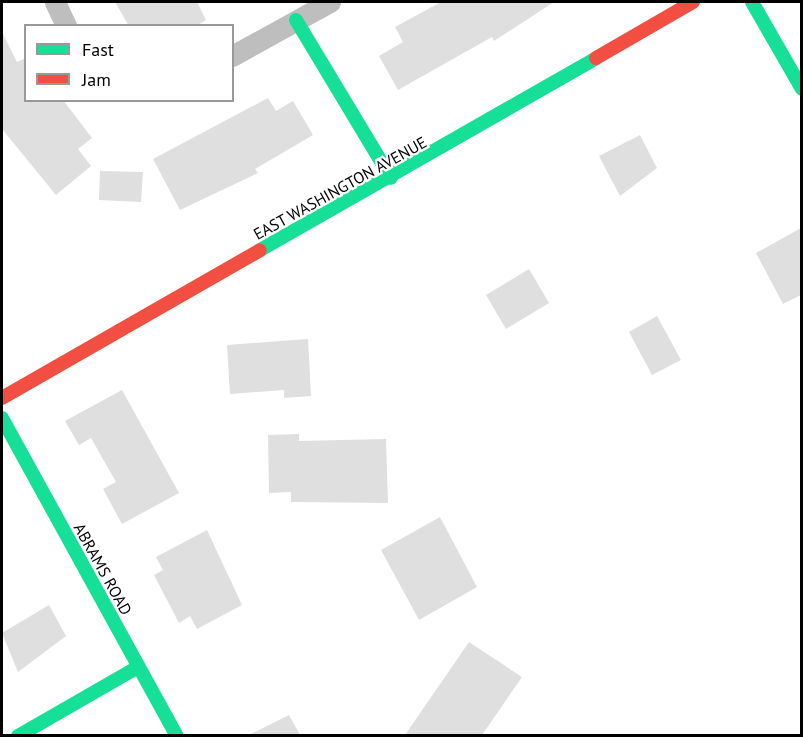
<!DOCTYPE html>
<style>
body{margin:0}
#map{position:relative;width:803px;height:737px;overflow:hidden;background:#fff;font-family:"PT Sans",sans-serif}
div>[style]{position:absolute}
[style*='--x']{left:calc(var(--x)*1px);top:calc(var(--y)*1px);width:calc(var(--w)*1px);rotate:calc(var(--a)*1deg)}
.building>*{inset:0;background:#dfdfdf}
.street>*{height:21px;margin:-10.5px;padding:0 10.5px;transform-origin:10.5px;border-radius:10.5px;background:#bebebe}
.fast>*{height:14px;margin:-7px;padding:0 7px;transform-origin:7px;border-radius:7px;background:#16e098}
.jam>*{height:14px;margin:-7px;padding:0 7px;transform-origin:7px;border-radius:7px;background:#f24e42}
span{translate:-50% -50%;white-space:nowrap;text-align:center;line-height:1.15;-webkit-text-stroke:4.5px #fff;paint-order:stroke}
.street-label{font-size:16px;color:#000}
.frame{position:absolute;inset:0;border:3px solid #000;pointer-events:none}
.legend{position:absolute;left:24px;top:24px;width:210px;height:78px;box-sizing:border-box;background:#fff;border:2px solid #999;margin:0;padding:8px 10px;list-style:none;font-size:18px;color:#000}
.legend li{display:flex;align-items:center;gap:12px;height:30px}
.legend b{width:30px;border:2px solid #999}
</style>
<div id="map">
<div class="building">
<div style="clip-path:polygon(115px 2px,197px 2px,206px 20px,196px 26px,129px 26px)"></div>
<div style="clip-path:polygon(441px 2px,554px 2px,494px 41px,492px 37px,398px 90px,379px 56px,403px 42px,395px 27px)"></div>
<div style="clip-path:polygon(2px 32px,17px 62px,26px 58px,26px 100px,63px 100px,92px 138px,78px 149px,91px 166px,56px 195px,2px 129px)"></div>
<div style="clip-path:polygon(268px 98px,276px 111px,293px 101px,313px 135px,255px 169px,258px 173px,180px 210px,153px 159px)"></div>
<div style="clip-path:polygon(640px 135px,657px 168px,620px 196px,599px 156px)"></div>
<div style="clip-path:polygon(100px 171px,143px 172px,141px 202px,99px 200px)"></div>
<div style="clip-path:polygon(801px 228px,801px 295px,783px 304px,756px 253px)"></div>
<div style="clip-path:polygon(529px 269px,549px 303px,506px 329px,486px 295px)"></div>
<div style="clip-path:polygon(657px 316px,681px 360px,652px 375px,629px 332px)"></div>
<div style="clip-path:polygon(308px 339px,311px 396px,284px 398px,284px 390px,230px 394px,227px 345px)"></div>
<div style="clip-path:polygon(122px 390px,179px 493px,122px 524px,103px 489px,116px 482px,91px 438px,79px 445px,65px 421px)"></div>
<div style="clip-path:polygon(299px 434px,299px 441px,386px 439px,388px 503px,291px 502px,291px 492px,269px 493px,268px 435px)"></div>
<div style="clip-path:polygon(440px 517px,477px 587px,419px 620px,381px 550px)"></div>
<div style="clip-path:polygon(207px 530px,242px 605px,197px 629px,190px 616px,179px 623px,154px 575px,163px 570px,156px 557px)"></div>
<div style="clip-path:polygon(49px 605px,66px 636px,18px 672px,2px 633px)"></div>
<div style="clip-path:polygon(469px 642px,522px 677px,482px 735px,405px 735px)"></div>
<div style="clip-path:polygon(289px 715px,300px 735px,249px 735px)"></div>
</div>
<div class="street">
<div style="--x:55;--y:2;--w:26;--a:65"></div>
<div style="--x:232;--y:56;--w:112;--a:-28.9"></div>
</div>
<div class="fast">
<div style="--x:752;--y:2;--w:100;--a:60.1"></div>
<div style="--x:296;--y:20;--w:184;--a:59"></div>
<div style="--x:260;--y:250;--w:387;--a:-29.7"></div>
<div style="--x:2;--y:418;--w:363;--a:61.2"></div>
<div style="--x:18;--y:736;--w:138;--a:-29.9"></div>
</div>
<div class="jam">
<div style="--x:596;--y:58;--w:112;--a:-30"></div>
<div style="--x:2;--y:398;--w:297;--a:-29.8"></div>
</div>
<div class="street-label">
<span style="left:340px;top:188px;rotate:-29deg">EAST WASHINGTON AVENUE</span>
<span style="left:103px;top:569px;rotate:61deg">ABRAMS ROAD</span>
</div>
<div class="frame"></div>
<ul class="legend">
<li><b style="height:8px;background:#16e098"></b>Fast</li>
<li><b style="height:8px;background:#f24e42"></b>Jam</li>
</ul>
</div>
